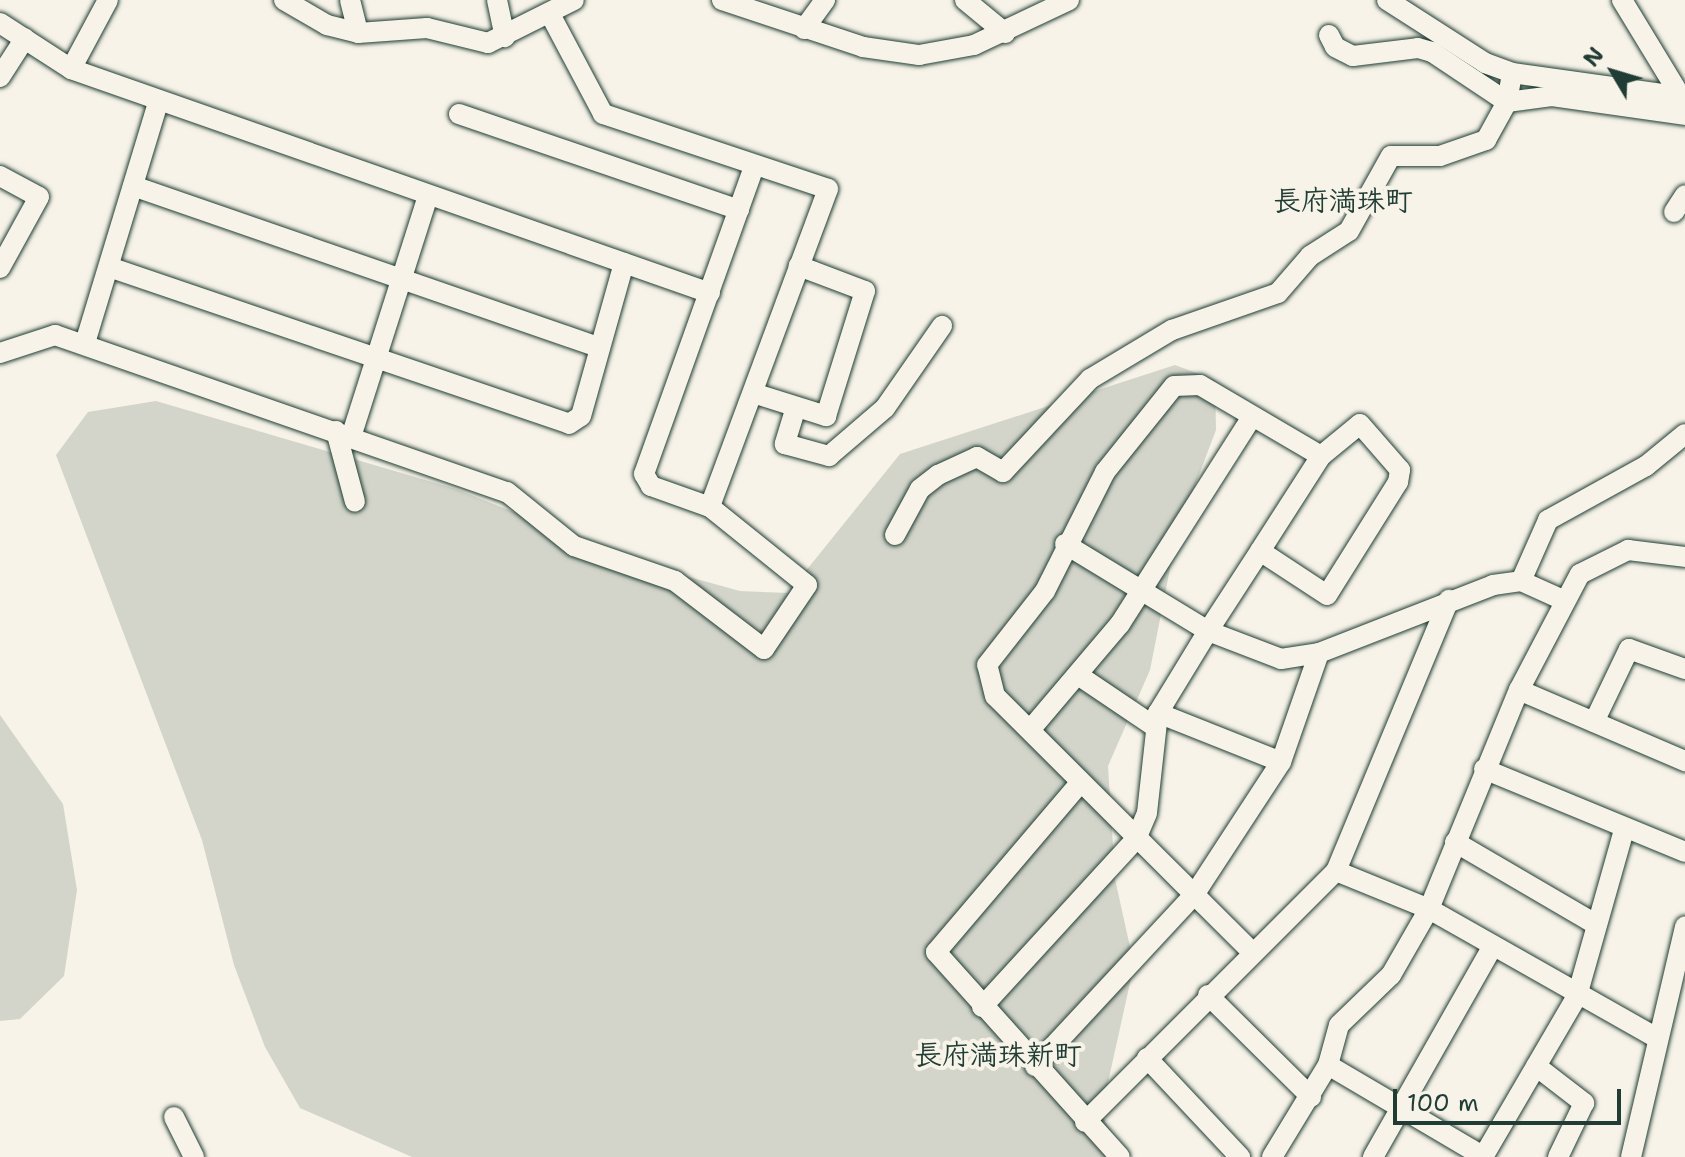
<!DOCTYPE html>
<meta charset="utf-8">
<style>
body{margin:0}
#map{position:relative;width:1685px;height:1157px;overflow:hidden;background:#f7f3e8;font-family:"Shantell Sans","Klee One",sans-serif}
div>[style]{position:absolute}
[style*='--x']{left:calc(var(--x)*1px);top:calc(var(--y)*1px);width:calc(var(--w)*1px);rotate:calc(var(--a)*1deg)}
.green>*{inset:0;background:#d3d5ca}
.roads{filter:drop-shadow(0 0 2px #1f3d34) drop-shadow(0 0 2px #1f3d34)}
.minor>*{height:20px;margin:-10px;padding:0 10px;transform-origin:10px;border-radius:10px;background:#f7f3e8}
span{translate:-50% -50%;white-space:nowrap;text-align:center;line-height:1.15;-webkit-text-stroke:8px #f7f3e8;paint-order:stroke}
.quarter-label{font-size:28px;color:#1f3d34;font-weight:700}
.north{position:absolute;left:1573px;top:32px;width:80px;height:80px;-webkit-text-stroke:6px #f7f3e8;paint-order:stroke;rotate:308deg;font-size:22px;font-weight:700;line-height:32px;text-align:center;color:#1f3d34}
.north::after{content:'';display:block;margin:auto;width:28px;height:36px;background:#1f3d34;clip-path:polygon(50% 0,100% 100%,50% 72%,0 100%)}
.scale{position:absolute;left:1393px;top:1089px;width:228px;height:36px;box-sizing:border-box;border:4px solid #1f3d34;border-top:0;padding-left:10px;font-size:24px;line-height:28px;white-space:nowrap;color:#1f3d34;-webkit-text-stroke:6px #f7f3e8;paint-order:stroke}
</style>
<div id="map">
<div class="green">
<div style="clip-path:polygon(1175px 365px,1215px 380px,1216px 430px,1177px 533px,1150px 670px,1108px 766px,1115px 879px,1134px 965px,1101px 1114px,1125px 1157px,412px 1157px,300px 1108px,265px 1047px,234px 965px,202px 840px,56px 455px,88px 412px,156px 401px,456px 489px,649px 566px,740px 591px,788px 593px,900px 454px)"></div>
<div style="clip-path:polygon(0 715px,63px 804px,77px 890px,64px 976px,20px 1019px,0 1021px)"></div>
</div>
<div class="roads">
<div class="minor">
<div style="--x:284;--y:0;--w:50;--a:30.2"></div>
<div style="--x:327;--y:25;--w:32;--a:14"></div>
<div style="--x:358;--y:33;--w:69;--a:-4.1"></div>
<div style="--x:427;--y:28;--w:63;--a:13.8"></div>
<div style="--x:488;--y:43;--w:96;--a:-26.6"></div>
<div style="--x:350;--y:0;--w:34;--a:76"></div>
<div style="--x:497;--y:0;--w:38;--a:78"></div>
<div style="--x:722;--y:0;--w:149;--a:18.4"></div>
<div style="--x:863;--y:47;--w:57;--a:8.1"></div>
<div style="--x:919;--y:55;--w:56;--a:-10.3"></div>
<div style="--x:974;--y:45;--w:105;--a:-25.3"></div>
<div style="--x:965;--y:0;--w:52;--a:39.5"></div>
<div style="--x:1387;--y:0;--w:117;--a:32.7"></div>
<div style="--x:1485;--y:63;--w:29;--a:20"></div>
<div style="--x:1512;--y:73;--w:175;--a:7.9"></div>
<div style="--x:1622;--y:0;--w:114;--a:58.7"></div>
<div style="--x:551;--y:16;--w:111;--a:62"></div>
<div style="--x:603;--y:114;--w:237;--a:18.4"></div>
<div style="--x:828;--y:189;--w:339;--a:110.4"></div>
<div style="--x:0;--y:23;--w:85;--a:32.9"></div>
<div style="--x:71;--y:69;--w:677;--a:19.32"></div>
<div style="--x:804;--y:29;--w:36;--a:-54"></div>
<div style="--x:1329;--y:35;--w:13;--a:63"></div>
<div style="--x:1335;--y:47;--w:20;--a:27"></div>
<div style="--x:1353;--y:56;--w:65;--a:-7"></div>
<div style="--x:1418;--y:48;--w:15;--a:16"></div>
<div style="--x:1432;--y:52;--w:90;--a:33.7"></div>
<div style="--x:1507;--y:102;--w:45;--a:-7.6"></div>
<div style="--x:1552;--y:96;--w:134;--a:8.1"></div>
<div style="--x:71;--y:69;--w:78;--a:-61.8"></div>
<div style="--x:0;--y:77;--w:46;--a:-57.3"></div>
<div style="--x:459;--y:114;--w:296;--a:18.9"></div>
<div style="--x:0;--y:176;--w:44;--a:28.3"></div>
<div style="--x:39;--y:197;--w:81;--a:118.8"></div>
<div style="--x:133;--y:186;--w:494;--a:19.1"></div>
<div style="--x:1674;--y:212;--w:20;--a:-57"></div>
<div style="--x:109;--y:267;--w:486;--a:18.8"></div>
<div style="--x:569;--y:424;--w:14;--a:-34"></div>
<div style="--x:581;--y:416;--w:159;--a:-74.3"></div>
<div style="--x:85;--y:343;--w:252;--a:-73.1"></div>
<div style="--x:0;--y:353;--w:58;--a:-18.1"></div>
<div style="--x:55;--y:335;--w:478;--a:19.2"></div>
<div style="--x:507;--y:492;--w:86;--a:38.9"></div>
<div style="--x:574;--y:546;--w:107;--a:19.1"></div>
<div style="--x:675;--y:581;--w:112;--a:37.4"></div>
<div style="--x:764;--y:649;--w:77;--a:-56.1"></div>
<div style="--x:807;--y:585;--w:124;--a:-141.2"></div>
<div style="--x:710;--y:507;--w:63;--a:-160.4"></div>
<div style="--x:651;--y:486;--w:14;--a:-120"></div>
<div style="--x:644;--y:474;--w:326;--a:-70.3"></div>
<div style="--x:753;--y:393;--w:77;--a:17.5"></div>
<div style="--x:826;--y:416;--w:131;--a:-72.7"></div>
<div style="--x:865;--y:291;--w:71;--a:-159.3"></div>
<div style="--x:796;--y:407;--w:39;--a:107"></div>
<div style="--x:785;--y:444;--w:46;--a:15.3"></div>
<div style="--x:829;--y:456;--w:74;--a:-40.6"></div>
<div style="--x:885;--y:408;--w:100;--a:-55.2"></div>
<div style="--x:336;--y:431;--w:73;--a:75"></div>
<div style="--x:351;--y:437;--w:253;--a:-72.3"></div>
<div style="--x:895;--y:535;--w:52;--a:-61.5"></div>
<div style="--x:920;--y:489;--w:23;--a:-38"></div>
<div style="--x:938;--y:475;--w:43;--a:-24.8"></div>
<div style="--x:977;--y:457;--w:30;--a:30"></div>
<div style="--x:1003;--y:472;--w:127;--a:-46.9"></div>
<div style="--x:1090;--y:379;--w:96;--a:-30.9"></div>
<div style="--x:1172;--y:330;--w:112;--a:-19.2"></div>
<div style="--x:1278;--y:293;--w:49;--a:-49.1"></div>
<div style="--x:1310;--y:256;--w:46;--a:-32.7"></div>
<div style="--x:1349;--y:231;--w:86;--a:-60.8"></div>
<div style="--x:1391;--y:156;--w:49;--a:0"></div>
<div style="--x:1440;--y:156;--w:49;--a:-19.2"></div>
<div style="--x:1486;--y:140;--w:43;--a:-61.1"></div>
<div style="--x:1507;--y:102;--w:29;--a:-80"></div>
<div style="--x:1065;--y:544;--w:167;--a:31.3"></div>
<div style="--x:1208;--y:631;--w:78;--a:21"></div>
<div style="--x:1281;--y:659;--w:38;--a:-9"></div>
<div style="--x:1319;--y:653;--w:187;--a:-21.3"></div>
<div style="--x:1493;--y:585;--w:28;--a:-8"></div>
<div style="--x:1521;--y:581;--w:46;--a:24.3"></div>
<div style="--x:1521;--y:581;--w:67;--a:-66.1"></div>
<div style="--x:1548;--y:520;--w:112;--a:-28.9"></div>
<div style="--x:1646;--y:466;--w:50;--a:-39.4"></div>
<div style="--x:1078;--y:675;--w:89;--a:34"></div>
<div style="--x:1519;--y:690;--w:181;--a:23.2"></div>
<div style="--x:1158;--y:713;--w:132;--a:21.7"></div>
<div style="--x:1594;--y:722;--w:81;--a:-64.4"></div>
<div style="--x:1629;--y:649;--w:59;--a:19.7"></div>
<div style="--x:1030;--y:730;--w:139;--a:-49.7"></div>
<div style="--x:1120;--y:624;--w:246;--a:-57.5"></div>
<div style="--x:1484;--y:769;--w:217;--a:22.4"></div>
<div style="--x:1080;--y:783;--w:222;--a:130.4"></div>
<div style="--x:936;--y:952;--w:275;--a:48.1"></div>
<div style="--x:1455;--y:842;--w:164;--a:30.3"></div>
<div style="--x:1336;--y:871;--w:100;--a:22.2"></div>
<div style="--x:1429;--y:909;--w:262;--a:29.5"></div>
<div style="--x:1251;--y:951;--w:361;--a:-135.1"></div>
<div style="--x:995;--y:696;--w:32;--a:-104"></div>
<div style="--x:987;--y:665;--w:94;--a:-51.9"></div>
<div style="--x:1045;--y:591;--w:133;--a:-63.2"></div>
<div style="--x:1105;--y:472;--w:110;--a:-51.3"></div>
<div style="--x:1174;--y:386;--w:26;--a:-2"></div>
<div style="--x:1200;--y:385;--w:140;--a:30.4"></div>
<div style="--x:1208;--y:995;--w:145;--a:44.7"></div>
<div style="--x:982;--y:1007;--w:228;--a:-47.5"></div>
<div style="--x:1136;--y:839;--w:28;--a:-67"></div>
<div style="--x:1147;--y:813;--w:101;--a:-83.7"></div>
<div style="--x:1158;--y:713;--w:96;--a:-58.6"></div>
<div style="--x:1208;--y:631;--w:95;--a:-57"></div>
<div style="--x:1260;--y:551;--w:113;--a:-57.3"></div>
<div style="--x:1321;--y:456;--w:50;--a:-39.4"></div>
<div style="--x:1360;--y:424;--w:61;--a:49"></div>
<div style="--x:1400;--y:470;--w:12;--a:99"></div>
<div style="--x:1398;--y:482;--w:133;--a:122.1"></div>
<div style="--x:1327;--y:595;--w:80;--a:-146.7"></div>
<div style="--x:1147;--y:1058;--w:136;--a:46.8"></div>
<div style="--x:1328;--y:1065;--w:181;--a:30.5"></div>
<div style="--x:1035;--y:1066;--w:233;--a:-47.1"></div>
<div style="--x:1194;--y:895;--w:159;--a:-56.8"></div>
<div style="--x:1281;--y:762;--w:115;--a:-70.8"></div>
<div style="--x:1536;--y:1066;--w:61;--a:37.6"></div>
<div style="--x:1584;--y:1103;--w:60;--a:115.7"></div>
<div style="--x:174;--y:1117;--w:45;--a:63.4"></div>
<div style="--x:1085;--y:1122;--w:355;--a:-45"></div>
<div style="--x:1336;--y:871;--w:294;--a:-67.4"></div>
<div style="--x:1272;--y:1157;--w:108;--a:-58.7"></div>
<div style="--x:1328;--y:1065;--w:41;--a:-74.6"></div>
<div style="--x:1339;--y:1025;--w:72;--a:-43.9"></div>
<div style="--x:1391;--y:975;--w:76;--a:-60.1"></div>
<div style="--x:1429;--y:909;--w:237;--a:-67.7"></div>
<div style="--x:1519;--y:690;--w:131;--a:-62.3"></div>
<div style="--x:1580;--y:574;--w:54;--a:-26.6"></div>
<div style="--x:1628;--y:550;--w:57;--a:7"></div>
<div style="--x:1373;--y:1157;--w:243;--a:-60.4"></div>
<div style="--x:1483;--y:1157;--w:186;--a:-59.7"></div>
<div style="--x:1577;--y:996;--w:173;--a:-74.2"></div>
<div style="--x:1631;--y:1157;--w:237;--a:-76.8"></div>
</div>
</div>
<div class="quarter-label">
<span style="left:1343px;top:200px">長府満珠町</span>
<span style="left:998px;top:1054px">長府満珠新町</span>
</div>
<div class="north">N</div>
<div class="scale">100 m</div>
</div>
